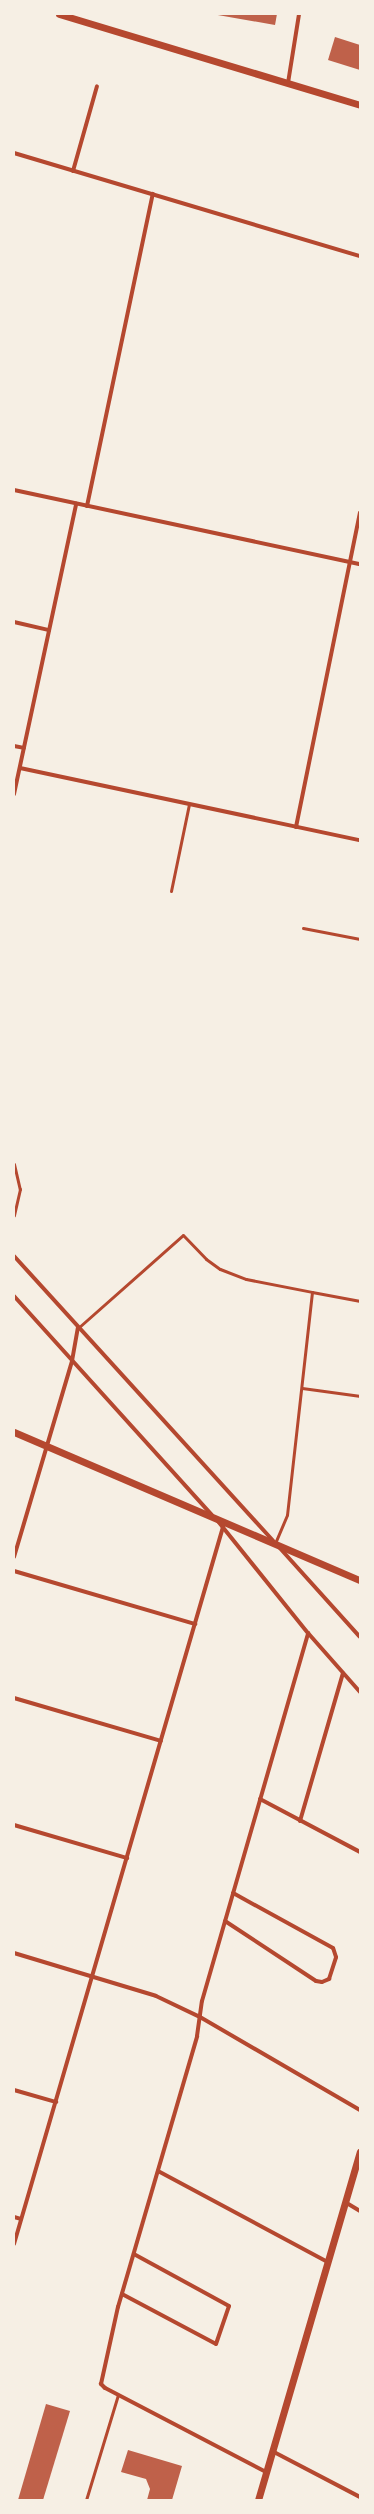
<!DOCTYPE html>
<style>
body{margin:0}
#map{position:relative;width:374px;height:2514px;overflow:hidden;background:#f6efe4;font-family:"Nunito Sans",sans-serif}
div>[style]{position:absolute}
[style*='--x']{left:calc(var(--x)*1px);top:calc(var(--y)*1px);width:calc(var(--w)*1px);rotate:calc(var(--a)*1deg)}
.building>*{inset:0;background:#bf614a}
.service>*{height:3px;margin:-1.5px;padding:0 1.5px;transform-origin:1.5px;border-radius:1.5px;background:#b5482f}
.minor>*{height:4px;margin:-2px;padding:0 2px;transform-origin:2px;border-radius:2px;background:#b5482f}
.tertiary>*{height:7px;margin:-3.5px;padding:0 3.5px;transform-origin:3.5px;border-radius:3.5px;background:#b5482f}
span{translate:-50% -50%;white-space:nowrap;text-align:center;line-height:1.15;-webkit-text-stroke:3px #f6efe4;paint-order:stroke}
.frame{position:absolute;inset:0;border:15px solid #f6efe4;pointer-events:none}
</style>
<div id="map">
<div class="building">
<div style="clip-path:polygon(212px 14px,277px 14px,275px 25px)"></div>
<div style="clip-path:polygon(335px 37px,360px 45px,360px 70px,328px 60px)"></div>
<div style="clip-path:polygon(46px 2404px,70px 2411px,43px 2500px,18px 2500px)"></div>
<div style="clip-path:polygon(128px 2450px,182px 2466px,172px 2500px,147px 2500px,150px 2489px,146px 2479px,121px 2472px)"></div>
</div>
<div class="service">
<div style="--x:171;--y:891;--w:89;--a:-78.3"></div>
<div style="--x:303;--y:928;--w:58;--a:10.9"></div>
<div style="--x:14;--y:1164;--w:26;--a:77"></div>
<div style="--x:20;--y:1189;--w:27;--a:103"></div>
<div style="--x:312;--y:1292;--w:49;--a:10.6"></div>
<div style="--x:78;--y:1328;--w:140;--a:-41.5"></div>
<div style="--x:183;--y:1235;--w:33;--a:46"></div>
<div style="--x:206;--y:1259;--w:17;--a:36"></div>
<div style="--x:220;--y:1269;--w:28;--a:21"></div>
<div style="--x:246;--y:1279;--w:67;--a:11.1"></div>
<div style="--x:312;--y:1292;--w:224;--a:96.4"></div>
<div style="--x:287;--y:1515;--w:30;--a:113"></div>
<div style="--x:302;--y:1388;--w:59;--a:7.9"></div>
<div style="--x:86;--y:2500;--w:110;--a:-73.1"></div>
</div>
<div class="minor">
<div style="--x:288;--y:83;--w:70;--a:-80.9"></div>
<div style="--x:14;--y:153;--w:361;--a:16.6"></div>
<div style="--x:73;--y:171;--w:88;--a:-74.2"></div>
<div style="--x:14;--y:490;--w:354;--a:12.1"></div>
<div style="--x:87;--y:506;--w:319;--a:-78.1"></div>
<div style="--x:14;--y:622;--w:36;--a:13"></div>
<div style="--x:14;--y:746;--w:10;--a:11"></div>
<div style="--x:20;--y:768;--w:348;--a:12"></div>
<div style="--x:14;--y:794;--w:297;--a:-77.9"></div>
<div style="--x:296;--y:827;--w:321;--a:-78.5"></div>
<div style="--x:14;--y:1256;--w:385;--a:47.7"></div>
<div style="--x:14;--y:1296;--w:295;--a:47.9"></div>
<div style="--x:217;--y:1520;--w:145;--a:51.2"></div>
<div style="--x:308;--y:1633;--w:79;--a:48.6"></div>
<div style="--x:278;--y:1546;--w:122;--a:48"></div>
<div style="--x:14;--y:1557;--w:204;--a:-73.5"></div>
<div style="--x:72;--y:1361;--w:34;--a:-80"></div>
<div style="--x:14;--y:1571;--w:189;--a:16.3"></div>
<div style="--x:14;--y:1698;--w:153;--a:16.3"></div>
<div style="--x:260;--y:1799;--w:113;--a:27.9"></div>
<div style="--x:300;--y:1821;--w:154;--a:-73.8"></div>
<div style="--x:14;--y:1825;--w:118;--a:16.3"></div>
<div style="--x:225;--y:1921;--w:109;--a:33.4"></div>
<div style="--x:316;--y:1981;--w:6;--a:9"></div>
<div style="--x:322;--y:1982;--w:8;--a:-23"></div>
<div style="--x:329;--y:1979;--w:23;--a:-72"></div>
<div style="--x:336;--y:1957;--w:9;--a:-108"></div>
<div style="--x:333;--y:1948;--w:114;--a:-151.2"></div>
<div style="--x:14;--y:1953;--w:148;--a:16.8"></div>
<div style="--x:156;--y:1996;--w:49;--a:25.5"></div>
<div style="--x:200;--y:2017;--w:185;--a:30.2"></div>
<div style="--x:14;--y:2090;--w:44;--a:15.9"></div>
<div style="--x:158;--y:2171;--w:193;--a:28.2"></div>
<div style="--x:345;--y:2202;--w:17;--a:31"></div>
<div style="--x:14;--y:2217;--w:7;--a:16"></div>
<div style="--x:14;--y:2244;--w:747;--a:-73.75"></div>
<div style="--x:122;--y:2294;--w:106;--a:28"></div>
<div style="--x:216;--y:2344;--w:40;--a:-71.1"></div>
<div style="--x:229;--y:2306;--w:108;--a:-151.3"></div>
<div style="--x:272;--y:2451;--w:99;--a:27.6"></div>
<div style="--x:266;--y:2472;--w:182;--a:-152.4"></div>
<div style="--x:105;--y:2388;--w:6;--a:-135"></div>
<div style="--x:101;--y:2384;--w:79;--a:-77.6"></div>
<div style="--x:118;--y:2307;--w:282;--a:-73.7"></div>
<div style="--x:197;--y:2036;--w:35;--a:-82"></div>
<div style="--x:202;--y:2001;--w:383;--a:-73.9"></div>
</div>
<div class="tertiary">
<div style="--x:59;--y:14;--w:314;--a:16.8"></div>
<div style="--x:14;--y:1432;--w:376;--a:23.2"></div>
<div style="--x:258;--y:2500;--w:363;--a:-73.7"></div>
</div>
<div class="frame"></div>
</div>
